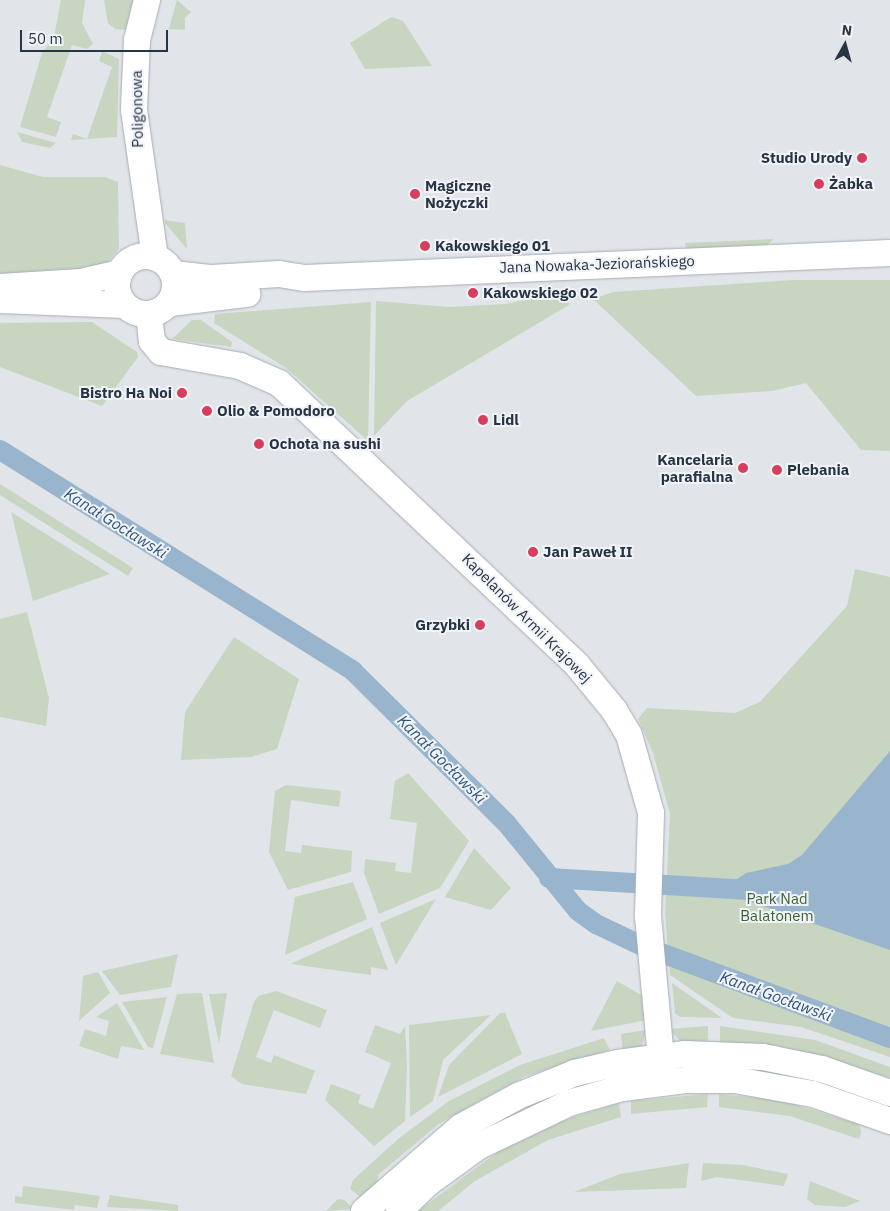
<!DOCTYPE html>
<meta charset="utf-8">
<style>
body{margin:0}
#map{position:relative;width:890px;height:1211px;overflow:hidden;background:#e1e5ea;font-family:"IBM Plex Sans",sans-serif}
div>[style]{position:absolute}
[style*='--x']{left:calc(var(--x)*1px);top:calc(var(--y)*1px);width:calc(var(--w)*1px);rotate:calc(var(--a)*1deg)}
.green>*{inset:0;background:#c7d5c1}
.water>*{inset:0;background:#99b5cd}
.canal>*{height:20px;margin:-10px;padding:0 10px;transform-origin:10px;border-radius:10px;background:#99b5cd}
.roads{filter:drop-shadow(0 0 1px #a6acb5) drop-shadow(0 0 1px #a6acb5)}
.secondary>*{height:26px;margin:-13px;padding:0 13px;transform-origin:13px;border-radius:13px;background:#fff}
.secondary>.ring{margin:-13px;padding:0;box-sizing:content-box;background:none;border:26px solid #fff;border-radius:50%}
.dots>*{width:14px;height:14px;translate:-50% -50%;box-sizing:border-box;border:2px solid #f0f4f8;border-radius:50%}
span{translate:-50% -50%;white-space:nowrap;text-align:center;line-height:1.15;-webkit-text-stroke:4px #f0f4f8;paint-order:stroke}
.street-label{font-size:15px;color:#283343}
.poi-label{font-size:15px;color:#283343;font-weight:700}
.right{translate:-100% -50%;text-align:right}
.left{translate:0 -50%;text-align:left}
.park-label{font-size:15px;color:#3f6034}
.water-label{font-size:16px;color:#2f547a;font-style:italic}
.north{position:absolute;left:820px;top:20px;width:50px;height:50px;-webkit-text-stroke:4px #f0f4f8;paint-order:stroke;rotate:7deg;font-size:14px;font-weight:700;line-height:20px;text-align:center;color:#283343}
.north::after{content:'';display:block;margin:auto;width:18px;height:22px;background:#283343;clip-path:polygon(50% 0,100% 100%,50% 72%,0 100%)}
.scale{position:absolute;left:20px;top:30px;width:148px;height:22px;box-sizing:border-box;border:2px solid #283343;border-top:0;padding-left:6px;font-size:15px;line-height:18px;white-space:nowrap;color:#283343;-webkit-text-stroke:4px #f0f4f8;paint-order:stroke}
</style>
<div id="map">
<div class="green">
<div style="clip-path:polygon(61px 0,85px 0,82px 23px,93px 44px,87px 49px,72px 45px,47px 117px,61px 122px,56px 137px,20px 127px,42px 53px,54px 37px)"></div>
<div style="clip-path:polygon(104px 0,136px 0,127px 30px,115px 29px,108px 23px)"></div>
<div style="clip-path:polygon(177px 0,191px 12px,185px 18px,185px 30px,169px 29px)"></div>
<div style="clip-path:polygon(391px 17px,403px 21px,432px 66px,365px 69px,350px 43px)"></div>
<div style="clip-path:polygon(102px 51px,119px 59px,117px 137px,71px 140px,73px 134px,87px 139px,112px 67px,99px 61px)"></div>
<div style="clip-path:polygon(17px 132px,56px 143px,50px 148px,22px 142px)"></div>
<div style="clip-path:polygon(0 165px,43px 177px,105px 177px,118px 182px,119px 249px,102px 268px,0 276px)"></div>
<div style="clip-path:polygon(165px 220px,185px 223px,187px 249px,165px 223px)"></div>
<div style="clip-path:polygon(773px 239px,767px 246px,686px 250px,685px 243px)"></div>
<div style="clip-path:polygon(794px 280px,890px 280px,890px 451px,861px 450px,806px 383px,772px 391px,696px 396px,593px 299px,613px 292px)"></div>
<div style="clip-path:polygon(566px 292px,569px 305px,407px 401px,374px 436px,376px 301px,449px 307px,505px 304px)"></div>
<div style="clip-path:polygon(371px 302px,368px 441px,286px 368px,214px 323px,215px 314px)"></div>
<div style="clip-path:polygon(192px 320px,201px 320px,232px 342px,231px 347px,172px 339px)"></div>
<div style="clip-path:polygon(92px 322px,137px 352px,138px 357px,102px 406px,0 367px,0 323px)"></div>
<div style="clip-path:polygon(0 484px,133px 568px,128px 576px,0 495px)"></div>
<div style="clip-path:polygon(11px 512px,110px 574px,33px 601px)"></div>
<div style="clip-path:polygon(855px 569px,890px 577px,890px 1057px,801px 1027px,733px 1018px,670px 975px,665px 913px,670px 814px,653px 753px,638px 719px,647px 708px,735px 713px,760px 702px,847px 606px)"></div>
<div style="clip-path:polygon(27px 612px,49px 698px,46px 726px,0 717px,0 619px)"></div>
<div style="clip-path:polygon(234px 637px,299px 679px,277px 749px,251px 757px,181px 760px,185px 712px)"></div>
<div style="clip-path:polygon(408px 773px,469px 841px,440px 888px,379px 914px,364px 873px,365px 859px,396px 863px,395px 871px,411px 873px,417px 823px,390px 819px,395px 781px)"></div>
<div style="clip-path:polygon(286px 785px,341px 791px,339px 807px,291px 800px,285px 851px,301px 853px,302px 845px,352px 851px,351px 872px,288px 890px,269px 852px,275px 791px)"></div>
<div style="clip-path:polygon(474px 848px,511px 888px,491px 910px,445px 897px)"></div>
<div style="clip-path:polygon(353px 882px,367px 919px,285px 955px,295px 897px)"></div>
<div style="clip-path:polygon(436px 899px,396px 965px,380px 923px)"></div>
<div style="clip-path:polygon(372px 927px,388px 970px,371px 967px,371px 975px,290px 964px)"></div>
<div style="clip-path:polygon(178px 954px,171px 987px,120px 995px,102px 971px)"></div>
<div style="clip-path:polygon(98px 972px,110px 993px,79px 1021px,83px 976px)"></div>
<div style="clip-path:polygon(617px 981px,643px 996px,647px 1020px,591px 1031px)"></div>
<div style="clip-path:polygon(672px 983px,722px 1018px,680px 1017px,675px 1013px)"></div>
<div style="clip-path:polygon(276px 991px,327px 1010px,320px 1028px,274px 1010px,256px 1057px,271px 1063px,274px 1055px,315px 1071px,306px 1094px,242px 1084px,231px 1076px,254px 1002px,258px 996px)"></div>
<div style="clip-path:polygon(202px 993px,214px 1063px,160px 1054px,177px 994px)"></div>
<div style="clip-path:polygon(227px 993px,219px 1044px,209px 994px)"></div>
<div style="clip-path:polygon(167px 997px,153px 1048px,148px 1047px,122px 1002px)"></div>
<div style="clip-path:polygon(117px 1003px,144px 1050px,121px 1046px,118px 1059px,79px 1046px,85px 1029px,106px 1036px,109px 1021px,96px 1017px)"></div>
<div style="clip-path:polygon(500px 1013px,505px 1013px,522px 1054px,438px 1097px,449px 1065px)"></div>
<div style="clip-path:polygon(491px 1015px,443px 1060px,433px 1101px,410px 1117px,409px 1025px)"></div>
<div style="clip-path:polygon(375px 1025px,400px 1034px,405px 1026px,407px 1066px,405px 1121px,374px 1146px,325px 1100px,331px 1084px,361px 1095px,358px 1103px,373px 1109px,391px 1063px,365px 1052px)"></div>
<div style="clip-path:polygon(708px 1026px,708px 1046px,683px 1044px,669px 1029px)"></div>
<div style="clip-path:polygon(720px 1026px,815px 1040px,890px 1067px,890px 1078px,775px 1045px,720px 1046px)"></div>
<div style="clip-path:polygon(646px 1030px,642px 1047px,623px 1054px,621px 1034px)"></div>
<div style="clip-path:polygon(604px 1038px,610px 1050px,526px 1076px,440px 1123px,378px 1175px,377px 1184px,363px 1199px,350px 1189px,353px 1180px,398px 1139px,449px 1101px,520px 1065px)"></div>
<div style="clip-path:polygon(708px 1094px,707px 1107px,631px 1114px,631px 1101px)"></div>
<div style="clip-path:polygon(719px 1094px,779px 1100px,859px 1124px,861px 1132px,859px 1139px,790px 1116px,719px 1107px)"></div>
<div style="clip-path:polygon(619px 1103px,621px 1117px,548px 1140px,475px 1181px,438px 1211px,418px 1211px,499px 1151px,564px 1120px)"></div>
<div style="clip-path:polygon(689px 1163px,686px 1188px,574px 1192px,620px 1174px)"></div>
<div style="clip-path:polygon(703px 1163px,742px 1165px,788px 1174px,784px 1186px,717px 1177px,701px 1181px)"></div>
<div style="clip-path:polygon(810px 1181px,860px 1201px,845px 1207px,815px 1205px,807px 1199px)"></div>
<div style="clip-path:polygon(23px 1186px,65px 1191px,100px 1196px,97px 1208px,75px 1205px,74px 1210px,15px 1203px,15px 1196px,22px 1197px)"></div>
<div style="clip-path:polygon(110px 1195px,178px 1205px,178px 1211px,107px 1207px)"></div>
<div style="clip-path:polygon(338px 1199px,344px 1200px,354px 1209px,326px 1211px)"></div>
</div>
<div class="water">
<div style="clip-path:polygon(890px 751px,890px 950px,728px 894px,730px 884px,746px 873px,788px 864px,802px 855px)"></div>
</div>
<div class="canal">
<div style="--x:0;--y:450;--w:416;--a:32"></div>
<div style="--x:353;--y:671;--w:217;--a:44.8"></div>
<div style="--x:507;--y:824;--w:112;--a:50.8"></div>
<div style="--x:578;--y:911;--w:22;--a:36"></div>
<div style="--x:596;--y:924;--w:49;--a:25.5"></div>
<div style="--x:640;--y:945;--w:267;--a:20.4"></div>
<div style="--x:549;--y:878;--w:205;--a:3.4"></div>
</div>
<div class="roads">
<div class="secondary">
<div style="--x:147;--y:0;--w:41;--a:104"></div>
<div style="--x:137;--y:40;--w:70;--a:92.5"></div>
<div style="--x:134;--y:110;--w:149;--a:81.9"></div>
<div class="ring" style="left:117px;top:256px;width:32px;height:32px"></div>
<div style="--x:173;--y:274;--w:39;--a:6"></div>
<div style="--x:212;--y:278;--w:67;--a:-3.4"></div>
<div style="--x:279;--y:274;--w:26;--a:9"></div>
<div style="--x:305;--y:278;--w:586;--a:-2.45"></div>
<div style="--x:0;--y:287;--w:81;--a:-3.5"></div>
<div style="--x:81;--y:282;--w:40;--a:-13"></div>
<div style="--x:0;--y:300;--w:125;--a:2.3"></div>
<div style="--x:170;--y:303;--w:78;--a:-6.7"></div>
<div style="--x:149;--y:314;--w:27;--a:84"></div>
<div style="--x:152;--y:341;--w:14;--a:51"></div>
<div style="--x:161;--y:352;--w:80;--a:10"></div>
<div style="--x:240;--y:366;--w:43;--a:23.6"></div>
<div style="--x:279;--y:383;--w:410;--a:43.4"></div>
<div style="--x:577;--y:665;--w:58;--a:50.6"></div>
<div style="--x:614;--y:710;--w:29;--a:59"></div>
<div style="--x:629;--y:735;--w:81;--a:74.2"></div>
<div style="--x:651;--y:813;--w:103;--a:91.7"></div>
<div style="--x:648;--y:916;--w:167;--a:84.8"></div>
<div style="--x:364;--y:1211;--w:128;--a:-40.9"></div>
<div style="--x:461;--y:1127;--w:65;--a:-28.5"></div>
<div style="--x:518;--y:1096;--w:61;--a:-22"></div>
<div style="--x:575;--y:1073;--w:44;--a:-13.1"></div>
<div style="--x:618;--y:1063;--w:68;--a:-7.7"></div>
<div style="--x:685;--y:1054;--w:78;--a:2.2"></div>
<div style="--x:763;--y:1057;--w:60;--a:11.5"></div>
<div style="--x:822;--y:1069;--w:72;--a:19.4"></div>
<div style="--x:399;--y:1211;--w:40;--a:-44"></div>
<div style="--x:428;--y:1183;--w:63;--a:-36"></div>
<div style="--x:479;--y:1146;--w:100;--a:-25.5"></div>
<div style="--x:569;--y:1103;--w:55;--a:-15.8"></div>
<div style="--x:622;--y:1088;--w:64;--a:-7.1"></div>
<div style="--x:686;--y:1080;--w:49;--a:0"></div>
<div style="--x:735;--y:1080;--w:79;--a:10.2"></div>
<div style="--x:813;--y:1094;--w:82;--a:19.3"></div>
</div>
</div>
<div class="dots">
<div style="left:862px;top:158px;background:#d73e5d"></div>
<div style="left:819px;top:184px;background:#d73e5d"></div>
<div style="left:415px;top:194px;background:#d73e5d"></div>
<div style="left:425px;top:246px;background:#d73e5d"></div>
<div style="left:473px;top:293px;background:#d73e5d"></div>
<div style="left:182px;top:393px;background:#d73e5d"></div>
<div style="left:207px;top:411px;background:#d73e5d"></div>
<div style="left:483px;top:420px;background:#d73e5d"></div>
<div style="left:259px;top:444px;background:#d73e5d"></div>
<div style="left:743px;top:468px;background:#d73e5d"></div>
<div style="left:777px;top:470px;background:#d73e5d"></div>
<div style="left:533px;top:552px;background:#d73e5d"></div>
<div style="left:480px;top:625px;background:#d73e5d"></div>
</div>
<div class="street-label">
<span style="left:137px;top:109px;rotate:-91deg">Poligonowa</span>
<span style="left:597px;top:264px;rotate:-2deg">Jana Nowaka-Jeziorańskiego</span>
<span style="left:527px;top:618px;rotate:45deg">Kapelanów Armii Krajowej</span>
</div>
<div class="poi-label">
<span class="right" style="left:852px;top:158px">Studio Urody</span>
<span class="left" style="left:829px;top:184px">Żabka</span>
<span class="left" style="left:425px;top:194px">Magiczne<br>Nożyczki</span>
<span class="left" style="left:435px;top:246px">Kakowskiego 01</span>
<span class="left" style="left:483px;top:293px">Kakowskiego 02</span>
<span class="right" style="left:172px;top:393px">Bistro Ha Noi</span>
<span class="left" style="left:217px;top:411px">Olio &amp; Pomodoro</span>
<span class="left" style="left:493px;top:420px">Lidl</span>
<span class="left" style="left:269px;top:444px">Ochota na sushi</span>
<span class="right" style="left:733px;top:468px">Kancelaria<br>parafialna</span>
<span class="left" style="left:787px;top:470px">Plebania</span>
<span class="left" style="left:543px;top:552px">Jan Paweł II</span>
<span class="right" style="left:470px;top:625px">Grzybki</span>
</div>
<div class="park-label">
<span style="left:777px;top:907px">Park Nad<br>Balatonem</span>
</div>
<div class="water-label">
<span style="left:116px;top:523px;rotate:32deg">Kanał Gocławski</span>
<span style="left:442px;top:759px;rotate:45deg">Kanał Gocławski</span>
<span style="left:776px;top:996px;rotate:20deg">Kanał Gocławski</span>
</div>
<div class="north">N</div>
<div class="scale">50 m</div>
</div>
